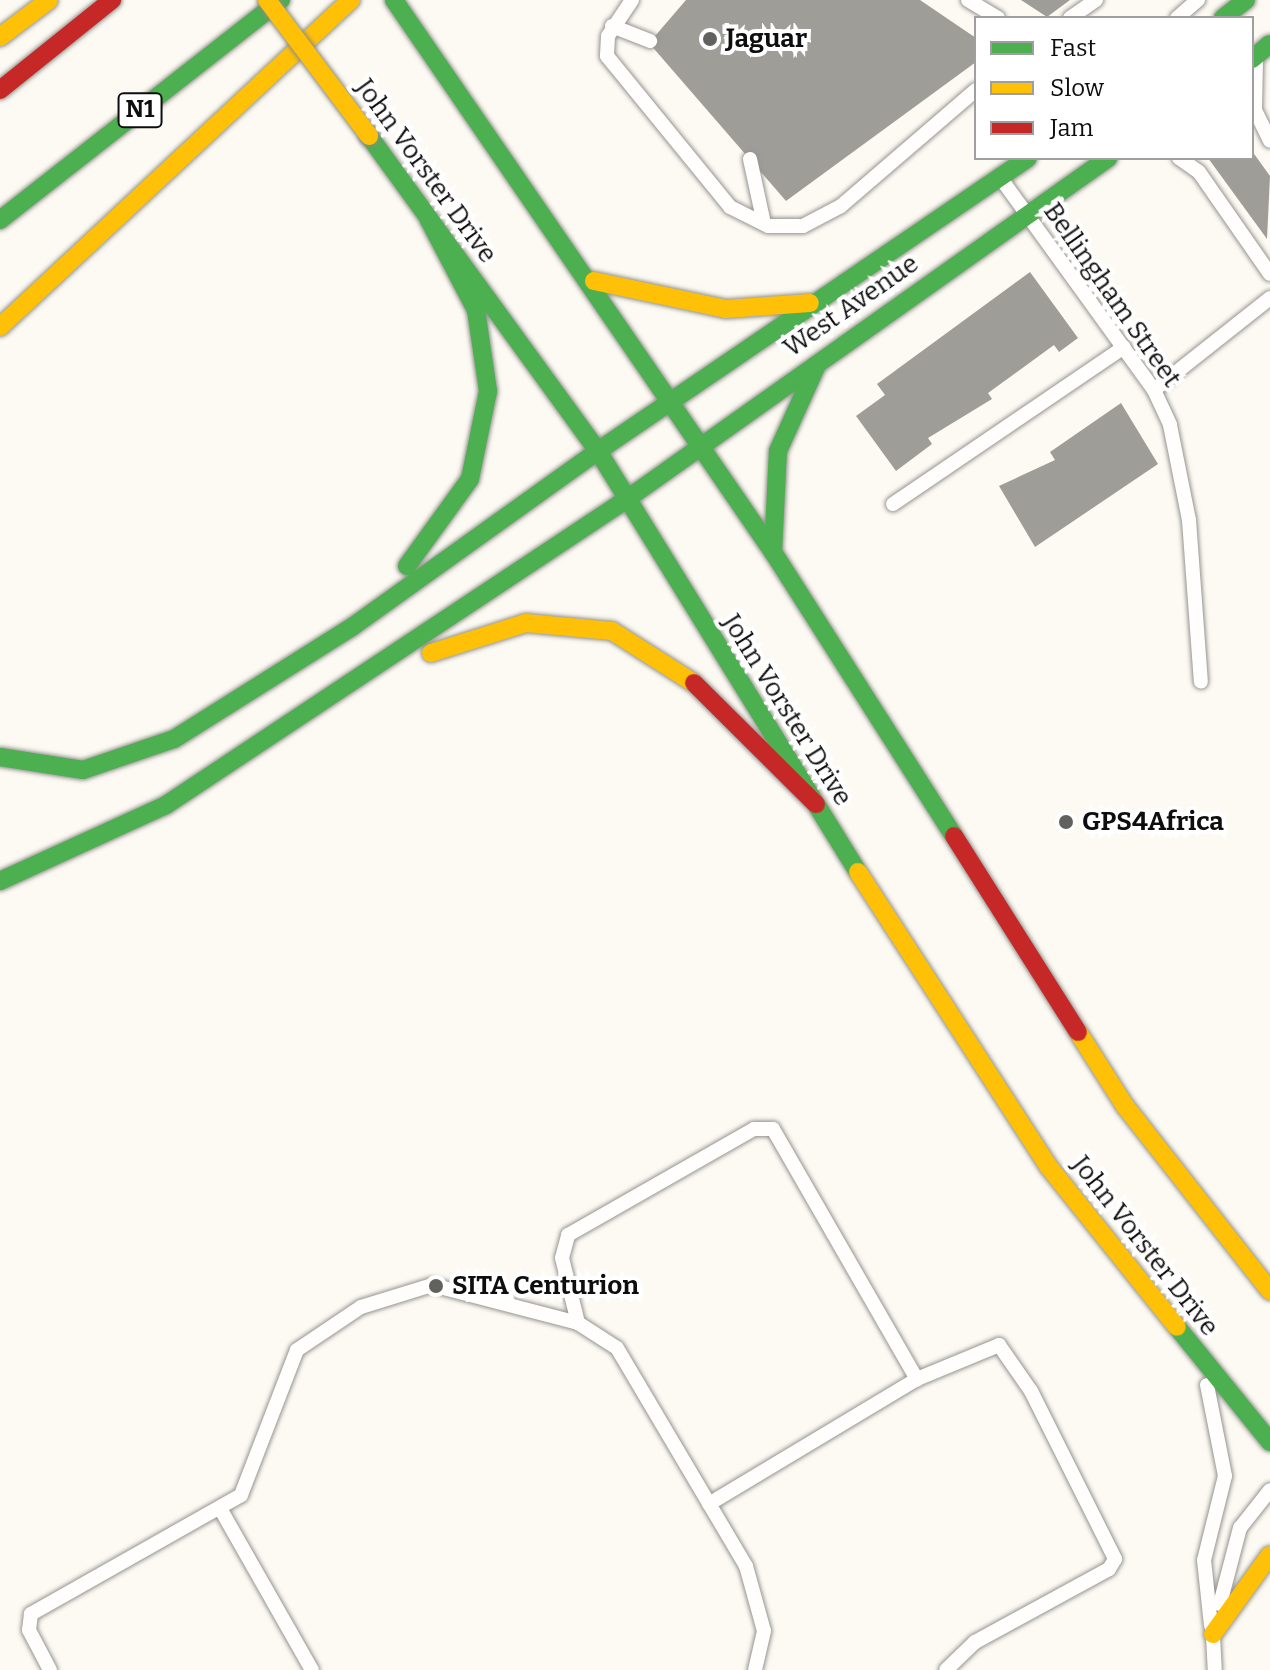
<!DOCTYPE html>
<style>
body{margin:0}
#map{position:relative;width:1270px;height:1670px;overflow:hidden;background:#fcfaf2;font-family:Bitter,serif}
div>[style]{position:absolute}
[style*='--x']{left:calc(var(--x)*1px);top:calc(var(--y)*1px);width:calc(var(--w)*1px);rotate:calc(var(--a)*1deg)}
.building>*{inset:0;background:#9f9d98}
.roads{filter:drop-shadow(0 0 2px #959491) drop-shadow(0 0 2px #959491)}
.lane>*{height:14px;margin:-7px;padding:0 7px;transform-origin:7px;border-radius:7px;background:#fffefd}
.fast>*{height:18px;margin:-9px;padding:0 9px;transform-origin:9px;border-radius:9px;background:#4caf50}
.slow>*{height:18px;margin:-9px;padding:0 9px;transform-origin:9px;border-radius:9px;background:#ffc107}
.jam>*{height:18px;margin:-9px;padding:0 9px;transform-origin:9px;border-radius:9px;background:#c62828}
.bridges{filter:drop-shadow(0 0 2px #8c8b87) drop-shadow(0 0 2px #8c8b87)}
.slow-bridge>*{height:18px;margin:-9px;padding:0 9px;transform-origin:9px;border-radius:9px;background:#ffc107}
.dots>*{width:22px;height:22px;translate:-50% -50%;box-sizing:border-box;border:4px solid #fff;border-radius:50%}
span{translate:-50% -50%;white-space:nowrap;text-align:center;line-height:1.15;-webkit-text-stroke:8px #fff;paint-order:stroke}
.shield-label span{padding:2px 6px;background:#fff;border:2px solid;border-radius:6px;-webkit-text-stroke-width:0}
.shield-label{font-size:24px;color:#0e0e0e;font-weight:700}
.poi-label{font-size:26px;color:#0e0e0e;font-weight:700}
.left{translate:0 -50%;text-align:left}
.street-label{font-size:26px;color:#0e0e0e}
.legend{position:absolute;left:974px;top:16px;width:280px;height:144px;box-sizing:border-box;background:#fff;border:2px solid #9f9f9f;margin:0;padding:10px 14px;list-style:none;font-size:24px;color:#0e0e0e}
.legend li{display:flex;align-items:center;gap:16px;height:40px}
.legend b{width:40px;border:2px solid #9f9f9f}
</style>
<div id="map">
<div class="building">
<div style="clip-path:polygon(686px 0,920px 0,976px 38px,976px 62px,786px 201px,649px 43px)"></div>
<div style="clip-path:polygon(1021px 0,1070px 0,1047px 17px)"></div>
<div style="clip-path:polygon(1252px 151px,1270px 176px,1267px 239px,1208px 158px,1252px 158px)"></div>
<div style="clip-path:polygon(1030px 272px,1078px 338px,1059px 352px,1054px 345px,988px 393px,992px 399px,928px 438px,932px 444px,896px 471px,856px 416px,885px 395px,877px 384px)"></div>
<div style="clip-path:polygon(1121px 403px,1158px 464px,1035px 547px,999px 486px,1055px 460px,1050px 452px)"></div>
</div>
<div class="roads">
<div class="lane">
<div style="--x:632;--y:0;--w:43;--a:123.7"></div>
<div style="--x:608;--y:36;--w:20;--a:93"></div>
<div style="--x:607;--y:56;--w:195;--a:50.8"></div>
<div style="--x:730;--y:207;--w:42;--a:26.6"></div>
<div style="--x:768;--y:226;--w:35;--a:0"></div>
<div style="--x:803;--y:226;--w:43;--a:-27.8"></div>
<div style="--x:841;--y:206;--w:178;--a:-40.7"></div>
<div style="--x:968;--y:0;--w:35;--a:31"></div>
<div style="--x:1070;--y:18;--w:32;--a:-35"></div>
<div style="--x:1177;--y:18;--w:28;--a:-41"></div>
<div style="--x:612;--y:26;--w:41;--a:21.5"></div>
<div style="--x:1256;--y:61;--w:49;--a:91.2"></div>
<div style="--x:1255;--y:110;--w:34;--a:64"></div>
<div style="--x:1179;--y:158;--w:24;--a:35"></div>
<div style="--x:1199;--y:172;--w:124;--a:55.2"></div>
<div style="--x:750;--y:159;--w:66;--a:77.8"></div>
<div style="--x:1002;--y:180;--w:259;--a:54.1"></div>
<div style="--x:1154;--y:390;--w:38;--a:65"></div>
<div style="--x:1170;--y:425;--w:97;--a:78.7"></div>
<div style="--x:1189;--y:520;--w:162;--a:85.8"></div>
<div style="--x:1154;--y:390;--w:148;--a:-38.4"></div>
<div style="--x:893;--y:504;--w:279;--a:-34.2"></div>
<div style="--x:578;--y:1323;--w:67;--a:-103.8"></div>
<div style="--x:562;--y:1258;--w:24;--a:-75"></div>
<div style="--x:568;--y:1235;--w:214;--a:-29.7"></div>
<div style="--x:754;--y:1129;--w:19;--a:0"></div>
<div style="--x:773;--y:1129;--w:289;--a:60.1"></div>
<div style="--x:1207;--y:1385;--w:93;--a:78.8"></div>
<div style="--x:1225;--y:1476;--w:87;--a:104"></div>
<div style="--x:1204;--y:1560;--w:66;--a:83.9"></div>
<div style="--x:709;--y:1504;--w:243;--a:-31"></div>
<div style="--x:917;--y:1379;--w:89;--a:-22.5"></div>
<div style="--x:999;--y:1345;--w:56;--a:55.2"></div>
<div style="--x:1031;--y:1391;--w:188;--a:63.4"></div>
<div style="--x:1115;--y:1559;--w:12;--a:121"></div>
<div style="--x:1109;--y:1569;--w:153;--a:151.4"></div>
<div style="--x:975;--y:1642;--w:40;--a:136"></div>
<div style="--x:221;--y:1510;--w:184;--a:60.4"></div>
<div style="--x:1220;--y:1604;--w:79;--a:-75.3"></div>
<div style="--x:1240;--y:1528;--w:48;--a:-51.7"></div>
<div style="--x:1213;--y:1636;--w:34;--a:87"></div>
<div style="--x:50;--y:1670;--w:45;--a:-117.7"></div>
<div style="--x:29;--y:1630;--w:16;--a:-83"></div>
<div style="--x:31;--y:1614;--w:241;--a:-29.5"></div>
<div style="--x:241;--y:1495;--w:155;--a:-68.9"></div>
<div style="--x:297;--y:1350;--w:77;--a:-33.9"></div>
<div style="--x:361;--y:1307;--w:74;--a:-17.2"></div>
<div style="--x:432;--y:1285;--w:151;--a:14.6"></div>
<div style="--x:578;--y:1323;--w:46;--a:32.7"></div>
<div style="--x:617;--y:1348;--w:253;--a:59.4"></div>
<div style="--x:746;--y:1566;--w:67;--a:74.5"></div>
<div style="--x:764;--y:1631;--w:40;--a:103"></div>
</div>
<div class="fast">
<div style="--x:394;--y:0;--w:670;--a:55.53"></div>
<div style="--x:773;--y:552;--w:337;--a:57.5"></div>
<div style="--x:1223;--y:18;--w:29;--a:-38"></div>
<div style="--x:1252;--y:59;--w:23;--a:-40"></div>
<div style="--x:369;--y:136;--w:389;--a:54"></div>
<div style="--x:598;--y:451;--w:495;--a:58.3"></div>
<div style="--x:0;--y:220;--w:357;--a:-38.1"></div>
<div style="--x:598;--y:451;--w:520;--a:-34.27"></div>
<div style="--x:627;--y:499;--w:590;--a:-35.33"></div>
<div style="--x:773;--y:552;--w:101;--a:-87.2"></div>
<div style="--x:778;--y:451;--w:94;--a:-65.6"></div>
<div style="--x:407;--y:566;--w:107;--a:-54.1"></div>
<div style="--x:470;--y:479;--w:90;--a:-78.4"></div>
<div style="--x:488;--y:391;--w:82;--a:-98.4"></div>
<div style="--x:476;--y:310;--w:102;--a:-117.6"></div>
<div style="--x:0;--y:757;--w:84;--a:8.9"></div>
<div style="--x:83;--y:770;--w:96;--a:-18.8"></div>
<div style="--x:174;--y:739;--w:210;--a:-32.2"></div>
<div style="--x:352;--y:627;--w:302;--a:-35.6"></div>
<div style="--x:0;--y:881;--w:183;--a:-24.6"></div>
<div style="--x:166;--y:805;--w:553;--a:-33.58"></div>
<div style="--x:1177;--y:1327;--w:148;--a:51"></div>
</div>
<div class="slow">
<div style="--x:0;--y:37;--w:61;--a:-37.1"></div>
<div style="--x:594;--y:281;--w:135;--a:12"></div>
<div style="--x:726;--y:309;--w:84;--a:-4.1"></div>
<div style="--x:0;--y:327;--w:480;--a:-43"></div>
<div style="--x:431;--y:653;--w:100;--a:-17.5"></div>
<div style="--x:526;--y:623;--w:86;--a:5.3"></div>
<div style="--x:612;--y:631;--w:97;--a:32.4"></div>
<div style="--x:858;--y:872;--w:350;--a:57.1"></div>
<div style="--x:1048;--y:1166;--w:206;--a:51.3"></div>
<div style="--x:1078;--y:1032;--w:88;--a:57.6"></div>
<div style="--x:1125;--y:1106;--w:235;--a:51.9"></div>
<div style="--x:1213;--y:1634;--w:97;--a:-54.2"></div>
</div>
<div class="jam">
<div style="--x:0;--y:90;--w:144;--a:-38.8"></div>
<div style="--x:694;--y:683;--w:172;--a:44.8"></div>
<div style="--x:954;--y:836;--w:232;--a:57.7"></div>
</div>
</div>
<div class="bridges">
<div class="slow-bridge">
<div style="--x:267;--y:0;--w:170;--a:53.1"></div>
</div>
</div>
<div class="dots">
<div style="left:710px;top:39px;background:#61615e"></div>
<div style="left:1066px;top:822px;background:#61615e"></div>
<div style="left:436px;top:1286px;background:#61615e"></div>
</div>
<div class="shield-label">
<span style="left:140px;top:110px">N1</span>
</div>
<div class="poi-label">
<span class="left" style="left:726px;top:39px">Jaguar</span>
<span class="left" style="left:1082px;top:822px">GPS4Africa</span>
<span class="left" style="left:452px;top:1286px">SITA Centurion</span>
</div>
<div class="street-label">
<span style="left:426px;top:171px;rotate:54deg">John Vorster Drive</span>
<span style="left:1112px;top:295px;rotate:55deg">Bellingham Street</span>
<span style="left:851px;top:306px;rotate:-35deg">West Avenue</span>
<span style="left:787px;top:710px;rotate:58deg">John Vorster Drive</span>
<span style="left:1145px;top:1246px;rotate:52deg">John Vorster Drive</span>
</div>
<ul class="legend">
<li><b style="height:10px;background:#4caf50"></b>Fast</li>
<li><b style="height:10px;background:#ffc107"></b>Slow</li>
<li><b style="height:10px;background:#c62828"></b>Jam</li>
</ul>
</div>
